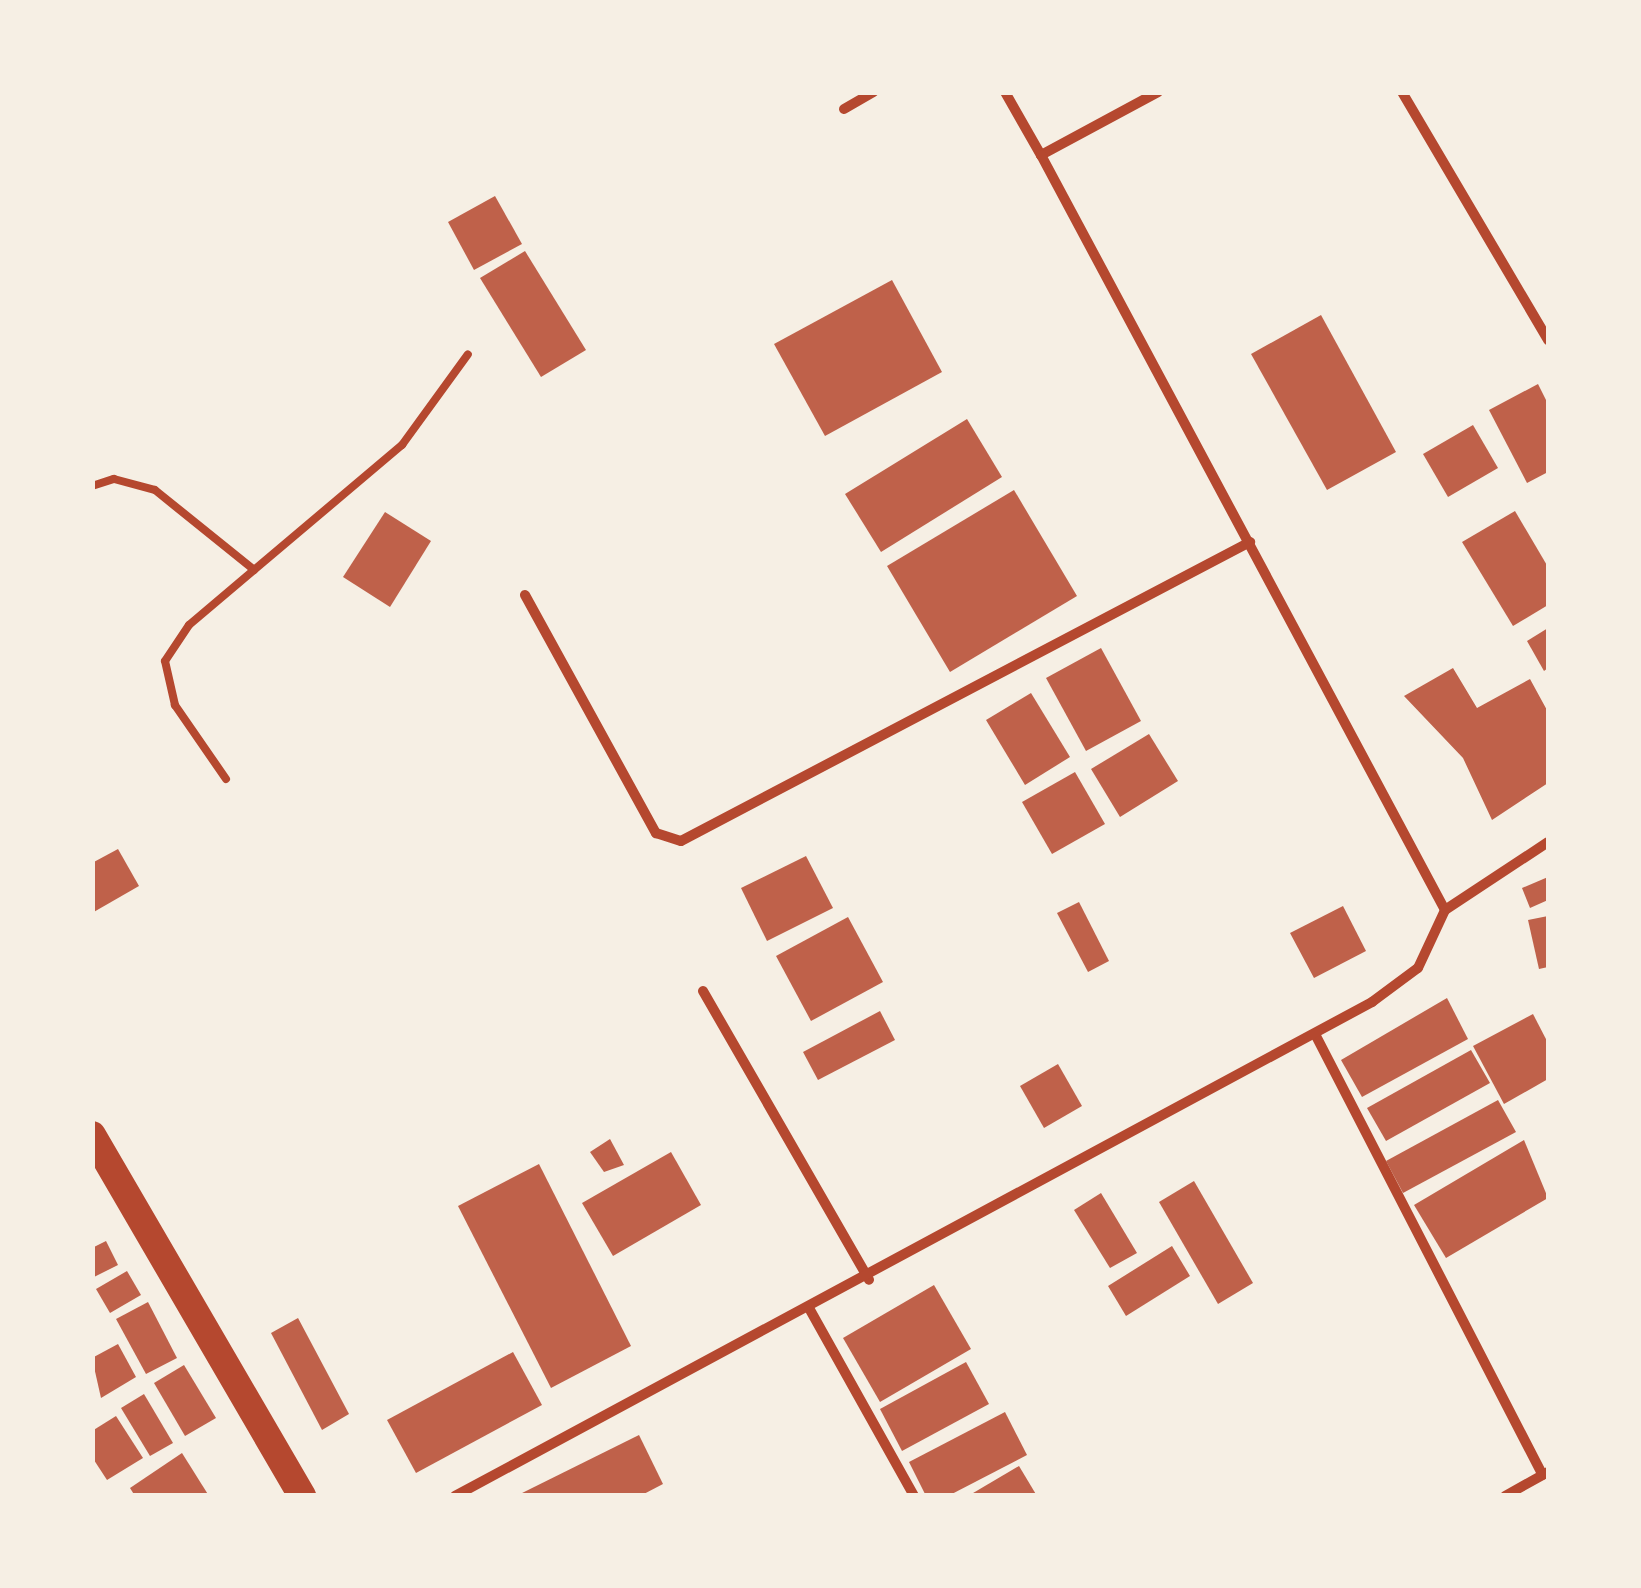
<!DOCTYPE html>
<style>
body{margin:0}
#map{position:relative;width:1641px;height:1588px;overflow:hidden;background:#f6efe4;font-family:"Source Sans 3",sans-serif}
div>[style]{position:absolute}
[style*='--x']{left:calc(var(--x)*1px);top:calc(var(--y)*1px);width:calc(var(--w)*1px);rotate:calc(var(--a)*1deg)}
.building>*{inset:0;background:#bf614a}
.service>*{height:8px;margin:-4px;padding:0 4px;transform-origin:4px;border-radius:4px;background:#b5482f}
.minor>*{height:10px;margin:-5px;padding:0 5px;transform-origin:5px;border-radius:5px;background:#b5482f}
.trunk>*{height:28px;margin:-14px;padding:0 14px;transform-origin:14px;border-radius:14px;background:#b5482f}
span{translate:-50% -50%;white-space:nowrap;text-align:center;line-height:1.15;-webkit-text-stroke:10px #f6efe4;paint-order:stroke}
.frame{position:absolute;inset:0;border:95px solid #f6efe4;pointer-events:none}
</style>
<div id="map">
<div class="building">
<div style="clip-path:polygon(495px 196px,522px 244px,474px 270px,448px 222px)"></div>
<div style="clip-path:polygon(525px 251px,586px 350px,541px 377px,480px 278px)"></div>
<div style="clip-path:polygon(892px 280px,942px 372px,825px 436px,774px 344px)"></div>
<div style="clip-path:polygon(1321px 315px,1396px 452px,1327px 490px,1251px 354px)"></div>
<div style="clip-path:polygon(1538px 384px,1548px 404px,1548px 472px,1527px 483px,1489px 410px)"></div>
<div style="clip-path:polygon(967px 419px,1002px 477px,881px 552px,845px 494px)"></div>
<div style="clip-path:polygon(1473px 425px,1498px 468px,1448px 497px,1423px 454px)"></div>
<div style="clip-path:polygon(1014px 490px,1077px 596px,950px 672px,887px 566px)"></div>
<div style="clip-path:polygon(1515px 511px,1548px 567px,1548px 605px,1513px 626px,1462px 542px)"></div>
<div style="clip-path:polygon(385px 512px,431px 541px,390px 607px,343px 577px)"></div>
<div style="clip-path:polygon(1548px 628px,1548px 668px,1544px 671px,1527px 641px)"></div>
<div style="clip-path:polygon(1101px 648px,1141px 721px,1086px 751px,1046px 678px)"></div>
<div style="clip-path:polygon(1453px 668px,1477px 708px,1530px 679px,1548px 712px,1548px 783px,1492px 820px,1463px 758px,1404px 696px)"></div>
<div style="clip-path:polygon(1031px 693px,1070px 757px,1025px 785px,986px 720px)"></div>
<div style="clip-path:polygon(1149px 734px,1178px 781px,1120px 817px,1091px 769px)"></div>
<div style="clip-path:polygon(1075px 772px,1105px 824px,1052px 854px,1022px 802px)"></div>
<div style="clip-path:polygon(118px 849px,139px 886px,92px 913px,92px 863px)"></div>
<div style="clip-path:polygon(806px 856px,833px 908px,767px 941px,741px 888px)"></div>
<div style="clip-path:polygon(1548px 877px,1548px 900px,1530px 908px,1522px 888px)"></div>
<div style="clip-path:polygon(1079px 902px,1109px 961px,1088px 972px,1057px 913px)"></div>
<div style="clip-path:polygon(1343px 906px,1366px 951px,1314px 978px,1290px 933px)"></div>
<div style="clip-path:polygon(1548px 916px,1548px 967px,1539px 969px,1528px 920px)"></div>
<div style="clip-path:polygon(848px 917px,883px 982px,811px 1021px,776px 956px)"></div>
<div style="clip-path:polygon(1447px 998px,1468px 1039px,1362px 1097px,1341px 1060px)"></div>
<div style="clip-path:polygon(880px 1011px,895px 1040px,818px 1080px,803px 1052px)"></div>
<div style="clip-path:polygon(1533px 1014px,1548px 1043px,1548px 1079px,1504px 1104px,1473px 1046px)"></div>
<div style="clip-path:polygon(1471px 1050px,1490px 1083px,1386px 1141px,1367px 1108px)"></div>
<div style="clip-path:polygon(1058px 1064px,1082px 1106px,1044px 1128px,1020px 1086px)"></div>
<div style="clip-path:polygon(1498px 1100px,1516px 1132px,1403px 1193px,1386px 1161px)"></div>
<div style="clip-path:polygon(610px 1139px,624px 1165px,604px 1172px,590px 1152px)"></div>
<div style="clip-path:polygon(1524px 1140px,1548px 1198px,1446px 1258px,1414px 1205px)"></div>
<div style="clip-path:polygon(671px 1152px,701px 1205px,613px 1256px,582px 1203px)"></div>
<div style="clip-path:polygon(539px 1164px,631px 1346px,551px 1388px,458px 1206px)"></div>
<div style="clip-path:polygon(1194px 1181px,1253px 1283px,1218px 1304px,1159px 1202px)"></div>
<div style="clip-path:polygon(1101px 1193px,1137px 1253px,1110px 1268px,1074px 1210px)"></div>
<div style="clip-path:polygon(106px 1241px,118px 1265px,92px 1278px,92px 1248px)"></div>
<div style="clip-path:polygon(1172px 1246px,1190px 1276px,1126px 1316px,1108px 1286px)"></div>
<div style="clip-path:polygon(127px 1271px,141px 1295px,110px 1313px,96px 1289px)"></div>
<div style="clip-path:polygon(934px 1285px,971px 1349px,880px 1402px,843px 1338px)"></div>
<div style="clip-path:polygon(148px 1302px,177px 1358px,146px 1374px,116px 1319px)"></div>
<div style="clip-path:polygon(298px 1318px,349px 1414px,322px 1430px,271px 1333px)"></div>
<div style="clip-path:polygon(118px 1344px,136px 1377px,101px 1398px,92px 1358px)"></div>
<div style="clip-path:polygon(513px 1352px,542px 1405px,416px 1473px,387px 1420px)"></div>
<div style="clip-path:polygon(966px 1362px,989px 1404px,902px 1451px,880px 1409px)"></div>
<div style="clip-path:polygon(184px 1365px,216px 1418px,185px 1436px,154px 1383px)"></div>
<div style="clip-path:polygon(144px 1394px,173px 1443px,150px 1456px,121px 1408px)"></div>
<div style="clip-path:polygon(1005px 1412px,1027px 1455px,948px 1496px,926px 1496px,909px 1462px)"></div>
<div style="clip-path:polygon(116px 1416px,143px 1458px,107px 1480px,92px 1457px,92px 1431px)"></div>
<div style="clip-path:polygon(639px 1435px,663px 1484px,640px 1496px,516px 1496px)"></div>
<div style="clip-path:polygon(182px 1453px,209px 1496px,135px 1496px,130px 1488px)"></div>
<div style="clip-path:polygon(1019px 1466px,1037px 1496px,968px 1496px)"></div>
</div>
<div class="service">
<div style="--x:92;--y:486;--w:23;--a:-18"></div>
<div style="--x:114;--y:479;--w:42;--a:15"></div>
<div style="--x:155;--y:490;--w:127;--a:38.9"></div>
<div style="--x:254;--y:570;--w:194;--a:-40.2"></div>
<div style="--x:402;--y:445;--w:112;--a:-54"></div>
<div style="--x:226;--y:779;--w:90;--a:-124.6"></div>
<div style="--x:175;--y:705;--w:45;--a:-102.8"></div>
<div style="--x:165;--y:661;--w:43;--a:-56.3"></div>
<div style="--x:189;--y:625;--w:85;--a:-40.2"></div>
</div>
<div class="minor">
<div style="--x:1005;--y:92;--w:73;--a:60.3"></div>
<div style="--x:1158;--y:92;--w:133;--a:151.7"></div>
<div style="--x:1041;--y:155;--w:856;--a:61.85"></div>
<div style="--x:1402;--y:92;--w:288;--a:59.5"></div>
<div style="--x:844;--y:109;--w:34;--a:-30"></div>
<div style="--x:525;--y:595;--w:272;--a:61.2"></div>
<div style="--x:656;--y:833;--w:26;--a:18"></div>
<div style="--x:681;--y:841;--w:643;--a:-27.72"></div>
<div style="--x:703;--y:991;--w:333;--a:60.1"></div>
<div style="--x:1315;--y:1034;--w:496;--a:62.7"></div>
<div style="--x:809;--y:1308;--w:215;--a:60.8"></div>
<div style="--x:455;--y:1496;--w:1042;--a:-28.31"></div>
<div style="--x:1372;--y:1002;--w:57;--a:-36.5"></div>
<div style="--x:1418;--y:968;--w:64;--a:-65"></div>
<div style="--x:1445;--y:910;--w:123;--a:-33.4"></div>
<div style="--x:1505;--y:1496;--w:49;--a:-29.2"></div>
</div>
<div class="trunk">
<div style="--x:92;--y:1135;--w:418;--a:59.8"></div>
</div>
<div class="frame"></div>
</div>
